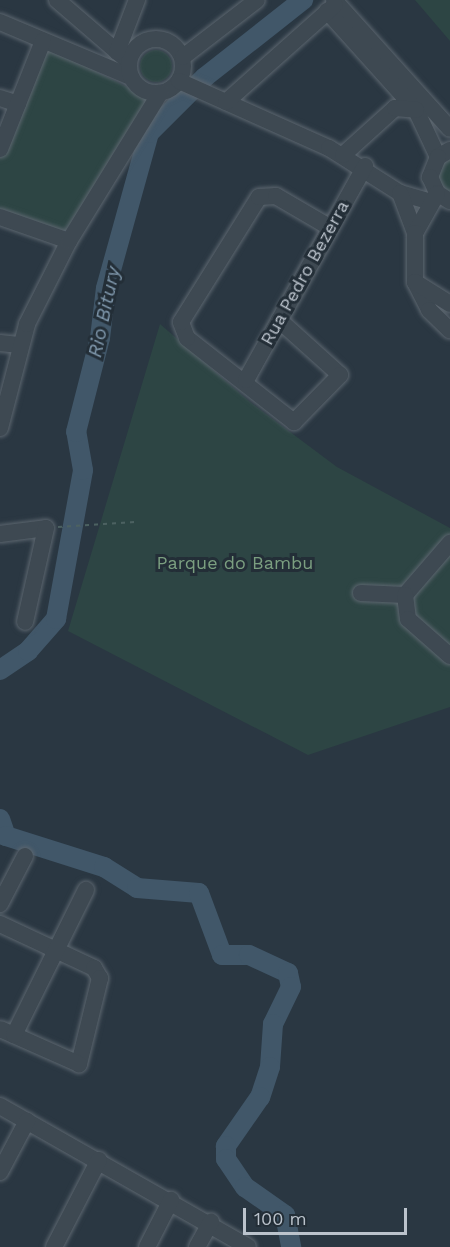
<!DOCTYPE html>
<style>
body{margin:0}
#map{position:relative;width:450px;height:1247px;overflow:hidden;background:#2a3742;font-family:"Work Sans",sans-serif}
div>[style]{position:absolute}
[style*='--x']{left:calc(var(--x)*1px);top:calc(var(--y)*1px);width:calc(var(--w)*1px);rotate:calc(var(--a)*1deg)}
.green>*{inset:0;background:#2d4544}
.round{border-radius:50%}
.river>*{height:20px;margin:-10px;padding:0 10px;transform-origin:10px;border-radius:10px;background:#415769}
.path>*{height:2px;margin-top:-1px;transform-origin:0;background:repeating-linear-gradient(90deg,#4c6161 0 4.5px,transparent 0 9px)}
.roads{filter:drop-shadow(0 0 2px #5c666f) drop-shadow(0 0 2px #5c666f)}
.minor>*{height:16px;margin:-8px;padding:0 8px;transform-origin:8px;border-radius:8px;background:#3e4952}
.minor>.ring{margin:-8px;padding:0;box-sizing:content-box;background:none;border:16px solid #3e4952;border-radius:50%}
span{translate:-50% -50%;white-space:nowrap;text-align:center;line-height:1.15;-webkit-text-stroke:6px #232e37;paint-order:stroke}
.street-label{font-size:18px;color:#bbc3cc}
.park-label{font-size:18px;color:#7b9f80}
.water-label{font-size:20px;color:#7f97ab;font-style:italic}
.scale{position:absolute;left:243px;top:1208px;width:164px;height:27px;box-sizing:border-box;border:3px solid #bbc3cc;border-top:0;padding-left:8px;font-size:18px;line-height:21px;white-space:nowrap;color:#bbc3cc;-webkit-text-stroke:4px #232e37;paint-order:stroke}
</style>
<div id="map">
<div class="green">
<div style="clip-path:polygon(415px 0,450px 0,450px 41px)"></div>
<div style="clip-path:polygon(45px 46px,155px 101px,68px 238px,0 214px,0 158px)"></div>
<div class="round" style="left:140px;top:50px;width:32px;height:32px"></div>
<div style="clip-path:polygon(450px 153px,450px 197px,434px 181px)"></div>
<div style="clip-path:polygon(160px 324px,250px 402px,337px 467px,450px 528px,450px 707px,308px 755px,68px 631px)"></div>
</div>
<div class="river">
<div style="--x:0;--y:670;--w:34;--a:-34"></div>
<div style="--x:28;--y:651;--w:43;--a:-48.8"></div>
<div style="--x:56;--y:619;--w:151;--a:-79.7"></div>
<div style="--x:83;--y:470;--w:39;--a:-100"></div>
<div style="--x:76;--y:432;--w:97;--a:-75.7"></div>
<div style="--x:100;--y:338;--w:50;--a:-83.2"></div>
<div style="--x:106;--y:288;--w:161;--a:-74.5"></div>
<div style="--x:149;--y:133;--w:79;--a:-45"></div>
<div style="--x:205;--y:77;--w:125;--a:-38.2"></div>
<div style="--x:0;--y:819;--w:18;--a:71"></div>
<div style="--x:6;--y:836;--w:103;--a:17.6"></div>
<div style="--x:104;--y:867;--w:39;--a:32"></div>
<div style="--x:137;--y:888;--w:62;--a:4.6"></div>
<div style="--x:199;--y:893;--w:66;--a:69.6"></div>
<div style="--x:222;--y:955;--w:27;--a:0"></div>
<div style="--x:249;--y:955;--w:43;--a:24.8"></div>
<div style="--x:288;--y:973;--w:14;--a:78"></div>
<div style="--x:291;--y:987;--w:41;--a:115.9"></div>
<div style="--x:273;--y:1024;--w:43;--a:94"></div>
<div style="--x:270;--y:1067;--w:32;--a:108"></div>
<div style="--x:260;--y:1097;--w:60;--a:124.8"></div>
<div style="--x:226;--y:1146;--w:13;--a:90"></div>
<div style="--x:226;--y:1159;--w:34;--a:56"></div>
<div style="--x:245;--y:1187;--w:49;--a:35"></div>
<div style="--x:285;--y:1215;--w:33;--a:79"></div>
</div>
<div class="path">
<div style="--x:58;--y:527;--w:77;--a:-3.7"></div>
</div>
<div class="roads">
<div class="minor">
<div style="--x:57;--y:0;--w:95;--a:40.7"></div>
<div style="--x:334;--y:0;--w:173;--a:48"></div>
<div style="--x:327;--y:11;--w:133;--a:48"></div>
<div style="--x:416;--y:110;--w:52;--a:64.9"></div>
<div style="--x:0;--y:22;--w:142;--a:22.8"></div>
<div class="ring" style="left:129px;top:39px;width:38px;height:38px"></div>
<div style="--x:117;--y:52;--w:56;--a:-69"></div>
<div style="--x:183;--y:57;--w:93;--a:-37.6"></div>
<div style="--x:179;--y:81;--w:164;--a:24.1"></div>
<div style="--x:329;--y:148;--w:84;--a:32.4"></div>
<div style="--x:400;--y:193;--w:33;--a:16"></div>
<div style="--x:0;--y:98;--w:19;--a:18"></div>
<div style="--x:226;--y:102;--w:146;--a:-41.7"></div>
<div style="--x:0;--y:149;--w:116;--a:-68.3"></div>
<div style="--x:450;--y:150;--w:14;--a:150"></div>
<div style="--x:438;--y:157;--w:22;--a:112"></div>
<div style="--x:430;--y:177;--w:17;--a:66"></div>
<div style="--x:437;--y:193;--w:15;--a:32"></div>
<div style="--x:343;--y:155;--w:70;--a:-42.1"></div>
<div style="--x:395;--y:108;--w:21;--a:5"></div>
<div style="--x:400;--y:193;--w:43;--a:69.4"></div>
<div style="--x:437;--y:194;--w:45;--a:119.4"></div>
<div style="--x:415;--y:233;--w:49;--a:90"></div>
<div style="--x:415;--y:282;--w:31;--a:63"></div>
<div style="--x:429;--y:310;--w:29;--a:44"></div>
<div style="--x:0;--y:217;--w:73;--a:19.2"></div>
<div style="--x:415;--y:282;--w:41;--a:32.2"></div>
<div style="--x:279;--y:320;--w:82;--a:42"></div>
<div style="--x:340;--y:375;--w:66;--a:134.4"></div>
<div style="--x:294;--y:422;--w:136;--a:-141.9"></div>
<div style="--x:187;--y:338;--w:17;--a:-111"></div>
<div style="--x:181;--y:322;--w:147;--a:-58"></div>
<div style="--x:259;--y:197;--w:17;--a:-3"></div>
<div style="--x:276;--y:196;--w:61;--a:30.3"></div>
<div style="--x:0;--y:343;--w:18;--a:6"></div>
<div style="--x:246;--y:380;--w:245;--a:-60.9"></div>
<div style="--x:0;--y:428;--w:107;--a:-75.4"></div>
<div style="--x:27;--y:324;--w:93;--a:-63.2"></div>
<div style="--x:69;--y:241;--w:174;--a:-58.4"></div>
<div style="--x:0;--y:534;--w:46;--a:-7.4"></div>
<div style="--x:46;--y:528;--w:96;--a:102.6"></div>
<div style="--x:361;--y:593;--w:44;--a:2.6"></div>
<div style="--x:405;--y:595;--w:69;--a:-49.1"></div>
<div style="--x:405;--y:595;--w:24;--a:83"></div>
<div style="--x:408;--y:619;--w:56;--a:41.4"></div>
<div style="--x:0;--y:904;--w:54;--a:-62.5"></div>
<div style="--x:0;--y:924;--w:104;--a:25.1"></div>
<div style="--x:94;--y:968;--w:12;--a:59"></div>
<div style="--x:100;--y:978;--w:89;--a:103.7"></div>
<div style="--x:79;--y:1064;--w:86;--a:-156.1"></div>
<div style="--x:14;--y:1035;--w:162;--a:-63.6"></div>
<div style="--x:0;--y:1106;--w:285;--a:29.6"></div>
<div style="--x:0;--y:1172;--w:58;--a:-62.1"></div>
<div style="--x:54;--y:1247;--w:98;--a:-62.7"></div>
<div style="--x:147;--y:1247;--w:53;--a:-62.9"></div>
<div style="--x:197;--y:1247;--w:29;--a:-61"></div>
</div>
</div>
<div class="street-label">
<span style="left:305px;top:273px;rotate:-61deg">Rua Pedro Bezerra</span>
</div>
<div class="park-label">
<span style="left:235px;top:563px">Parque do Bambu</span>
</div>
<div class="water-label">
<span style="left:104px;top:312px;rotate:-78deg">Rio Bitury</span>
</div>
<div class="scale">100 m</div>
</div>
